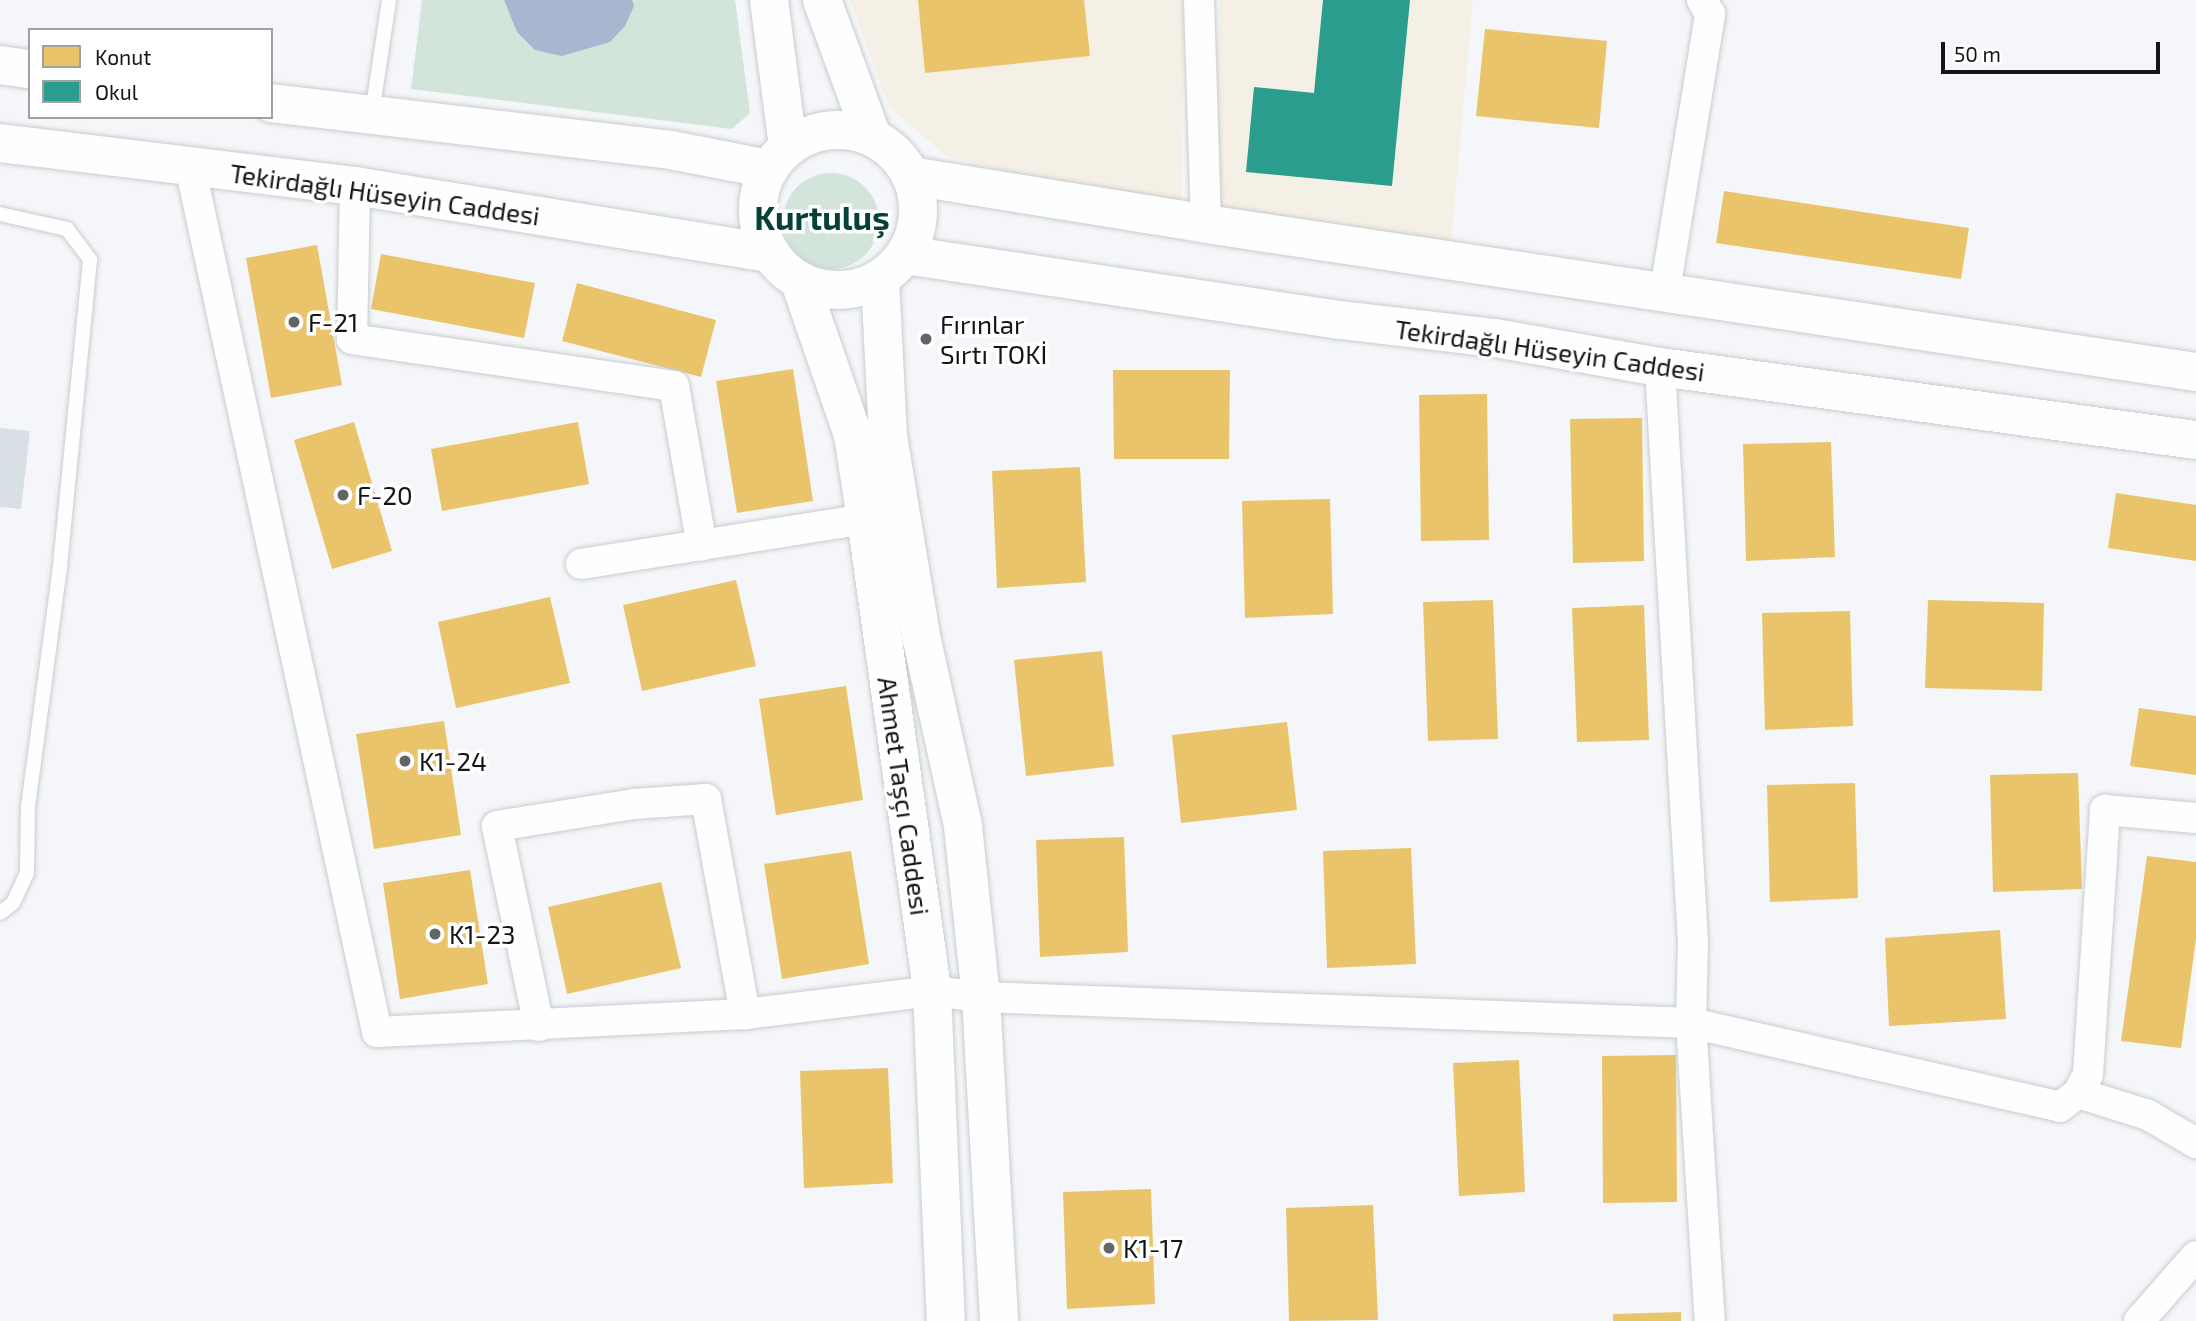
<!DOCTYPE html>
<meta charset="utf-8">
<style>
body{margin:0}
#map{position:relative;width:2196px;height:1321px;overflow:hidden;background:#f4f6f9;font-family:"Exo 2",sans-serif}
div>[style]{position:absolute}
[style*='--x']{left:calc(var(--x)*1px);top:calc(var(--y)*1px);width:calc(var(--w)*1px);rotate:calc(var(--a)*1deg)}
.education>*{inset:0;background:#f5f0e6}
.green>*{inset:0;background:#d3e4db}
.round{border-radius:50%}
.water>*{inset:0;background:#a8b6cf}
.homes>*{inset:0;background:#e9c46a}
.schools>*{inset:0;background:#2a9d8f}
.building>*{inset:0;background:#d8e0e6}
.roads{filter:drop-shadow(0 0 2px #caccce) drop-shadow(0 0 2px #caccce)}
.lane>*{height:14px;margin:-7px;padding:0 7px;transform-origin:7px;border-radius:7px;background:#fdfefe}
.street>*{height:30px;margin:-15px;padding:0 15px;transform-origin:15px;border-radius:15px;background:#fdfefe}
.secondary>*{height:38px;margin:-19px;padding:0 19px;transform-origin:19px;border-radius:19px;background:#fdfefe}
.secondary>.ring{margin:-19px;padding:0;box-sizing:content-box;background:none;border:38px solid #fdfefe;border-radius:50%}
.dots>*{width:19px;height:19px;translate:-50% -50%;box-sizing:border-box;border:4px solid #fff;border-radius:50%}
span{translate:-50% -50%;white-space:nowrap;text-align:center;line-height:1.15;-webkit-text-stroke:7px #fff;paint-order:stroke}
.street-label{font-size:26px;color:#141516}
.poi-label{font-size:26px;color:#141516}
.left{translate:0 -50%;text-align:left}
.district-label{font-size:33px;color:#054136;font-weight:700}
.legend{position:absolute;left:28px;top:28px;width:245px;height:91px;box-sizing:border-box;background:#fff;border:2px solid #a1a1a2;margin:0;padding:9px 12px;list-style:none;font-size:21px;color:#141516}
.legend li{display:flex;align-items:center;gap:14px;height:35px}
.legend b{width:35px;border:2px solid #a1a1a2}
.scale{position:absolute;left:1941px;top:42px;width:219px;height:32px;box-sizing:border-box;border:4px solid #141516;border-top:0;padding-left:9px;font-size:21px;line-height:24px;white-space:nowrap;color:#141516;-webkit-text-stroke:5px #fff;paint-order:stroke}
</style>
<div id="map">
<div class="education">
<div style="clip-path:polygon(850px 0,1184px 0,1181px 198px,1165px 214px,945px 155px,889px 107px)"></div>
<div style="clip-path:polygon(1219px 0,1473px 0,1451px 241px,1217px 207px)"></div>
</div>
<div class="green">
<div style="clip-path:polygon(422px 0,735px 0,750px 113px,732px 129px,411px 89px)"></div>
<div class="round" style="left:783px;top:173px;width:96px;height:96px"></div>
</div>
<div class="water">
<div style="clip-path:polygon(504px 0,632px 0,634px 6px,625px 26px,610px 42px,562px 56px,535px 50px,517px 32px)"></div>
</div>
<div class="homes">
<div style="clip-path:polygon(918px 0,1084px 0,1090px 56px,925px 73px)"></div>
<div style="clip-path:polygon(1485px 29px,1607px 41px,1599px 128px,1476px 116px)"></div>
<div style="clip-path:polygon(1724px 191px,1969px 228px,1961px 279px,1716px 243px)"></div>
<div style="clip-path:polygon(317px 245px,342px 385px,271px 398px,246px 258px)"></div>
<div style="clip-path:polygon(381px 254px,535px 283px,524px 338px,371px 309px)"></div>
<div style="clip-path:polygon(577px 283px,716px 320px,701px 377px,562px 341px)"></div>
<div style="clip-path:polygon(793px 369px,813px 501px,737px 513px,716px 381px)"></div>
<div style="clip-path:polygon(1113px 370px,1230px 370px,1229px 459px,1114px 459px)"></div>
<div style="clip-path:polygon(1487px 394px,1489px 540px,1421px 541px,1419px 395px)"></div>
<div style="clip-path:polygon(1642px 418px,1644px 561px,1573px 563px,1570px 419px)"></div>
<div style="clip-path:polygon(354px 422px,392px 551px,332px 569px,294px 440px)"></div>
<div style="clip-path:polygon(578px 422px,589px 484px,442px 511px,431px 449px)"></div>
<div style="clip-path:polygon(1831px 442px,1835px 557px,1746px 561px,1743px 444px)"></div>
<div style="clip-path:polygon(1080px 467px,1086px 582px,997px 588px,992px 471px)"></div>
<div style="clip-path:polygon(2116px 493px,2196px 505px,2196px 561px,2108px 548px)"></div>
<div style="clip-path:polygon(1330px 499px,1333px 614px,1245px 618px,1242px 501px)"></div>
<div style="clip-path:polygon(736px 580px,756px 666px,642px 691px,623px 605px)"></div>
<div style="clip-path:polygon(550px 597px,570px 683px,456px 708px,438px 622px)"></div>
<div style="clip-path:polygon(1493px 600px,1498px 739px,1428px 741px,1423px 602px)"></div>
<div style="clip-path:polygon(1928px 600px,2044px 603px,2042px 691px,1925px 688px)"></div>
<div style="clip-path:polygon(1644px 605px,1649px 740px,1577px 742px,1572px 608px)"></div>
<div style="clip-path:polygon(1850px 611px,1853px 726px,1765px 730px,1762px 613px)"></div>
<div style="clip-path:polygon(1102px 651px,1114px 766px,1026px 776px,1014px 660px)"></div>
<div style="clip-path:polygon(846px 686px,863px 800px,776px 815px,759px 699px)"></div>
<div style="clip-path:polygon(2139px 708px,2196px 716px,2196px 775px,2130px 766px)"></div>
<div style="clip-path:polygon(444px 721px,461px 835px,374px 849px,356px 734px)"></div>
<div style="clip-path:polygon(1287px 722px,1297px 810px,1181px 823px,1172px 735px)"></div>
<div style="clip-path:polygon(2078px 773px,2082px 889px,1993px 892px,1990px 775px)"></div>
<div style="clip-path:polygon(1855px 783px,1858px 898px,1770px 902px,1767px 785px)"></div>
<div style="clip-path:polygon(1124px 837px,1128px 952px,1040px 957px,1036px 840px)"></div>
<div style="clip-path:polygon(1411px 848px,1416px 964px,1327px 968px,1323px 851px)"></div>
<div style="clip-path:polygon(851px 851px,869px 964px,782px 979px,764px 864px)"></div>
<div style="clip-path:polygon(2147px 856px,2196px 862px,2196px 939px,2181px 1048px,2121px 1041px)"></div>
<div style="clip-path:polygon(470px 870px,488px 984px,400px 999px,383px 883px)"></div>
<div style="clip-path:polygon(661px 882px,681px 968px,567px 994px,548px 907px)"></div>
<div style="clip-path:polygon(2000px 930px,2006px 1019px,1889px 1026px,1885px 938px)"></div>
<div style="clip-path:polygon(1676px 1055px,1677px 1202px,1603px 1203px,1602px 1056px)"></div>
<div style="clip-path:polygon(1519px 1060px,1525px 1192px,1459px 1196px,1453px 1063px)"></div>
<div style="clip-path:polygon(888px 1068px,893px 1183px,804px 1188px,800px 1071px)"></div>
<div style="clip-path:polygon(1151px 1189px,1155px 1304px,1067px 1309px,1063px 1192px)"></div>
<div style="clip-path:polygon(1373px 1205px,1378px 1320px,1289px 1321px,1286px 1208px)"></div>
<div style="clip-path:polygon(1681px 1312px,1681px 1321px,1613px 1321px,1613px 1314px)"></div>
</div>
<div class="schools">
<div style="clip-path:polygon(1323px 0,1410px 0,1392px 186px,1246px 172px,1254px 87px,1314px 93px)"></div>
</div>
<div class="building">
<div style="clip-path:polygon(0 428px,30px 431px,21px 509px,0 507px)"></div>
</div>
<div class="roads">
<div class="lane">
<div style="--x:372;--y:113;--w:114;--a:-81.4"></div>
<div style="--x:0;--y:214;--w:69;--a:12.6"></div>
<div style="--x:67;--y:229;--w:39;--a:53"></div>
<div style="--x:90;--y:260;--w:308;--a:95.6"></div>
<div style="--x:60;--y:567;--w:241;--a:97.6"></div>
<div style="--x:28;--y:806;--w:67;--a:90.9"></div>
<div style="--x:27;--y:873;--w:33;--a:115"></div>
<div style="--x:13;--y:903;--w:16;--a:142"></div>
</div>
<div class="street">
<div style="--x:1199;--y:0;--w:224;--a:88.2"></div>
<div style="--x:190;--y:166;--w:886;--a:77.81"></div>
<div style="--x:377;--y:1032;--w:368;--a:-2.8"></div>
<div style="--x:745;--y:1014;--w:188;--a:-7"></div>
<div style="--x:932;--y:991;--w:49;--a:7"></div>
<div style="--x:981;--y:997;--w:710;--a:2.1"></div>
<div style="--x:1691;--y:1023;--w:378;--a:12.8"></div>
<div style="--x:2060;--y:1107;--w:23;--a:-38"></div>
<div style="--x:2078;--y:1093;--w:21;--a:-62"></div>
<div style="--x:2088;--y:1074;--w:265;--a:-86.3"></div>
<div style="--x:2105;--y:810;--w:91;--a:5"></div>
<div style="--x:355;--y:186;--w:153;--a:91.1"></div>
<div style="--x:352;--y:339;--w:325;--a:8.3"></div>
<div style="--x:674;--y:386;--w:162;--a:80.1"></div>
<div style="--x:1665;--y:290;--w:280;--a:-80.7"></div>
<div style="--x:1710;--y:14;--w:16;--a:-120"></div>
<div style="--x:1660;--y:367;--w:576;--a:86.72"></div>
<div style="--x:1693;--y:942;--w:81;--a:91.4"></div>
<div style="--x:1691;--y:1023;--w:299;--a:86.4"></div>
<div style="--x:581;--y:564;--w:289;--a:-9"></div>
<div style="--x:539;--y:1026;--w:204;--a:-101.9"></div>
<div style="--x:497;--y:826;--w:139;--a:-9.1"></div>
<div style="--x:634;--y:804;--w:72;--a:-4"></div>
<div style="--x:706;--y:799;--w:219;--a:79.7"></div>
<div style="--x:2078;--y:1093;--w:73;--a:17.4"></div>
<div style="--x:2148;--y:1115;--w:56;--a:30.3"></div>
<div style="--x:2139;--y:1321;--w:86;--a:-48.8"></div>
</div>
<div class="secondary">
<div style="--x:769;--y:0;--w:148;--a:82.6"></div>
<div style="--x:822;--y:0;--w:146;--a:69.9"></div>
<div style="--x:0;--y:65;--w:30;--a:8"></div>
<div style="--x:271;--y:103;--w:403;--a:6.7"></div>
<div style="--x:671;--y:150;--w:100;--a:11"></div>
<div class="ring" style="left:758px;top:130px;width:122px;height:122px"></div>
<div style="--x:0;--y:143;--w:358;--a:6.9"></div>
<div style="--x:355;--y:186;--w:419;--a:9.2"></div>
<div style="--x:911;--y:176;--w:299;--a:9.2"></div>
<div style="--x:1206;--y:224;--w:1001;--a:8.5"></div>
<div style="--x:905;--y:255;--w:441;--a:8.5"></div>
<div style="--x:1341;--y:320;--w:155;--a:6.7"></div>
<div style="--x:1495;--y:338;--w:168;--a:10"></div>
<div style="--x:1660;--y:367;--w:541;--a:7.76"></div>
<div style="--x:880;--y:279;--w:157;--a:87.1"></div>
<div style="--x:888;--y:436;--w:203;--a:80.6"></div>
<div style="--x:921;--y:636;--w:195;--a:77.5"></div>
<div style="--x:963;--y:826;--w:172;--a:84"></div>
<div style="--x:981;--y:997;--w:324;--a:86.8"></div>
<div style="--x:800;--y:282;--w:162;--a:70.9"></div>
<div style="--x:853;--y:435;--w:85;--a:81.2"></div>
<div style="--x:866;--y:519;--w:477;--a:82"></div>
<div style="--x:932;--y:991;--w:330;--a:87.6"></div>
</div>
</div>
<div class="dots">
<div style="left:294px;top:322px;background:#626465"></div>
<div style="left:926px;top:339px;background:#626465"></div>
<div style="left:343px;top:495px;background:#626465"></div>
<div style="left:405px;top:761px;background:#626465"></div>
<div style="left:435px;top:934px;background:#626465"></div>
<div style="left:1109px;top:1248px;background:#626465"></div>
</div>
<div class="street-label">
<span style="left:385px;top:194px;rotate:8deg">Tekirdağlı Hüseyin Caddesi</span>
<span style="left:1550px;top:350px;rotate:8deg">Tekirdağlı Hüseyin Caddesi</span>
<span style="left:904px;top:796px;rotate:82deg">Ahmet Taşçı Caddesi</span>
</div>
<div class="poi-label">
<span class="left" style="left:308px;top:322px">F-21</span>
<span class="left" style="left:940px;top:339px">Fırınlar<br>Sırtı TOKİ</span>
<span class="left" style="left:357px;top:495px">F-20</span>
<span class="left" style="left:419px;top:761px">K1-24</span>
<span class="left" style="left:449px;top:934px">K1-23</span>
<span class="left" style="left:1123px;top:1248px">K1-17</span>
</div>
<div class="district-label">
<span style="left:822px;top:218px">Kurtuluş</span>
</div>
<ul class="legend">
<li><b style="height:19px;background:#e9c46a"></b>Konut</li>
<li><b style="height:19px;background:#2a9d8f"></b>Okul</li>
</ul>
<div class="scale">50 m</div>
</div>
